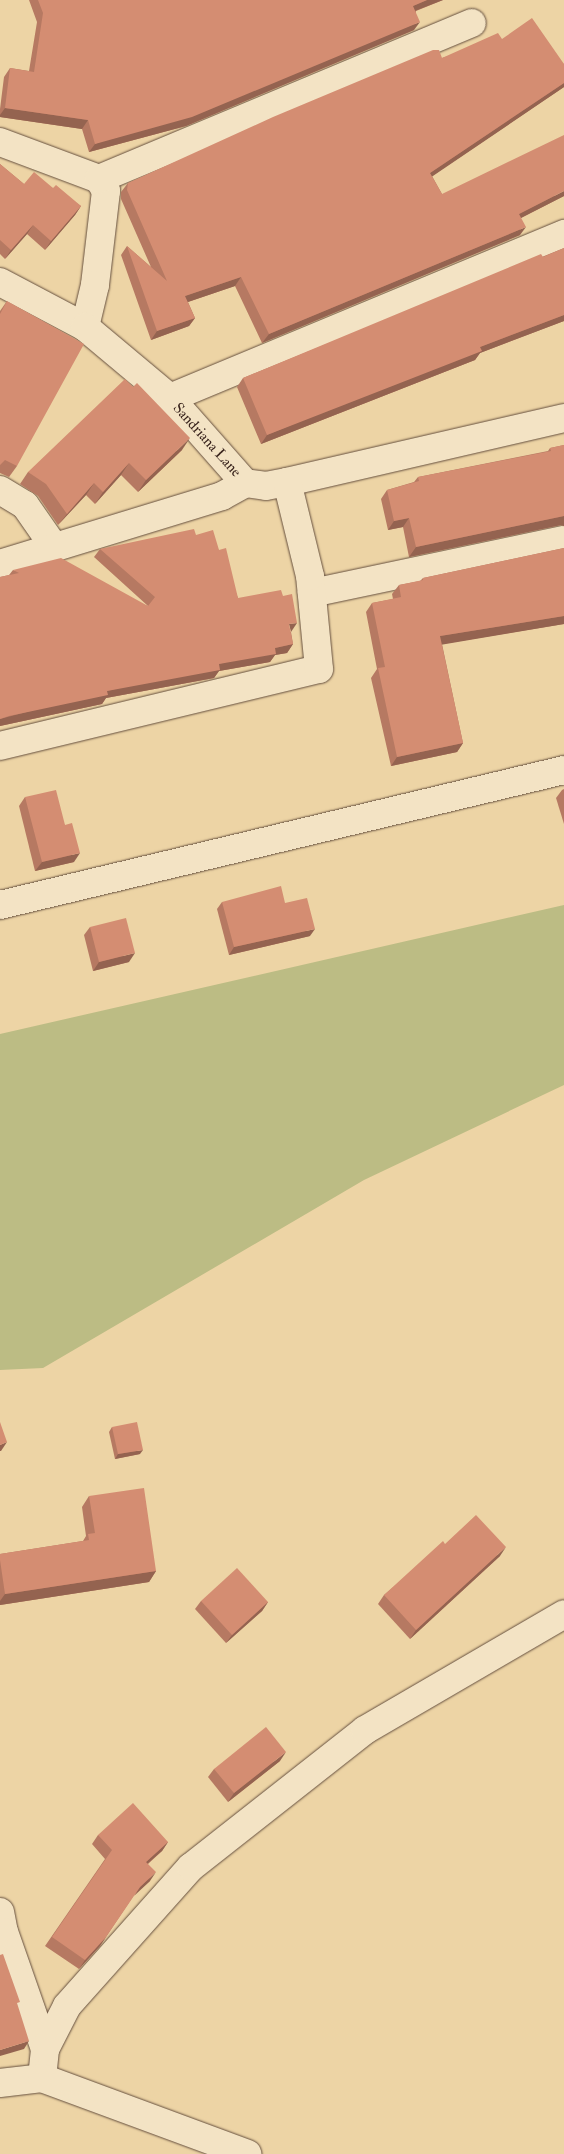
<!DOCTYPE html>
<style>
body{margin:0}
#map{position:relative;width:564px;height:2154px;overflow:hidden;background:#edd4a5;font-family:"IM FELL Double Pica",serif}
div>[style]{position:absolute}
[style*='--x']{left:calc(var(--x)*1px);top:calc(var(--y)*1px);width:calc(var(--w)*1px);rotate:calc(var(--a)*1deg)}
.green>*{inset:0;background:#bcbc84}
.roads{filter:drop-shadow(0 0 1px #654f3e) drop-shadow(0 0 1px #654f3e)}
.minor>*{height:28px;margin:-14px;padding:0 14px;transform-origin:14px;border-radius:14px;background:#f3e3c4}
.wall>*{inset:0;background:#b67962}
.shaded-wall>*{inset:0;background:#946350}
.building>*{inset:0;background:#d48d72}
span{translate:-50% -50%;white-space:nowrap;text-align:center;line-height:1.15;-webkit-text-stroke:5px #f3e3c4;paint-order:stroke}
.street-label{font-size:15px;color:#38231c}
</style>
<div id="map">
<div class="green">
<div style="clip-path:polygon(564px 905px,564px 1085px,364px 1180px,43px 1368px,0 1370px,0 1034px)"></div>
</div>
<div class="roads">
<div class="minor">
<div style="--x:0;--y:142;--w:106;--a:20.5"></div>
<div style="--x:99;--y:179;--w:14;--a:60"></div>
<div style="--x:106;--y:191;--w:95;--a:96.7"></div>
<div style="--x:95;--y:285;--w:43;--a:103.4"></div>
<div style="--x:99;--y:179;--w:404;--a:-22.7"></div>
<div style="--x:0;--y:282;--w:96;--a:27.9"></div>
<div style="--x:85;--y:327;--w:111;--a:39.9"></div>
<div style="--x:170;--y:398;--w:113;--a:48.6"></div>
<div style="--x:245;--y:483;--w:21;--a:8"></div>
<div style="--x:266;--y:486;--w:21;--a:-11"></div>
<div style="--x:287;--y:482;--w:284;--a:-13"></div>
<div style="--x:170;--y:398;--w:427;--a:-22.6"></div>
<div style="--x:0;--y:490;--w:29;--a:31"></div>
<div style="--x:25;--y:505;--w:52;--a:55.1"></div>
<div style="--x:0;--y:564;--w:232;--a:-17"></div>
<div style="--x:222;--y:496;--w:26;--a:-29"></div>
<div style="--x:312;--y:593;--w:258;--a:-11.9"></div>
<div style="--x:0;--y:746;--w:328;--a:-13.6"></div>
<div style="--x:319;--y:669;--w:93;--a:-95.5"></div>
<div style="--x:310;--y:576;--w:97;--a:-103.7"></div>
<div style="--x:0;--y:905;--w:580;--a:-13.46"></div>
<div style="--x:0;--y:1912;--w:20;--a:79"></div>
<div style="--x:4;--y:1932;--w:124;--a:70.7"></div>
<div style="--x:42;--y:2078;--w:29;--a:-84"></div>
<div style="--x:45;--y:2049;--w:48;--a:-62.9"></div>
<div style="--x:67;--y:2006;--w:186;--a:-48.3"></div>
<div style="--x:191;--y:1867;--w:221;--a:-38.2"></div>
<div style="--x:365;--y:1730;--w:230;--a:-30.2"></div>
<div style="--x:0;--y:2083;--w:42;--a:-6.8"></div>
<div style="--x:42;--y:2078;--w:219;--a:20.3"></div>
</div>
</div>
<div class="wall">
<div style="clip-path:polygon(29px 0,443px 0,416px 11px,414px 30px,186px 126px,89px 152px,82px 129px,0 117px,0 109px,4px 77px,10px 68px,29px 71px,37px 22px)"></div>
<div style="clip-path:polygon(502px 39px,564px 64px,564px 87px,432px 176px,442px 194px,564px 196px,521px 218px,520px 235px,262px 343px,235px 286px,188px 302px,195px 318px,189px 326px,151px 340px,121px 255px,127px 246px,151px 267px,121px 199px,121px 192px,128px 183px,442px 58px)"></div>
<div style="clip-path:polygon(0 164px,24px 184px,53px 188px,81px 206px,75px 215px,45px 250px,27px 234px,5px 259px,0 254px)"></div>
<div style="clip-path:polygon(564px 248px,564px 321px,480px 353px,475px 360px,261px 444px,237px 387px,243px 378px)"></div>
<div style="clip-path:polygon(7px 301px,17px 466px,9px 477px,0 473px,0 311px)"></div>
<div style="clip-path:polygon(564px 445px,564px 526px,561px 525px,409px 557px,403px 527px,388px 530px,381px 499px,387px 490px,414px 482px,418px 477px,548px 451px,550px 448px)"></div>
<div style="clip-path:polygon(182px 450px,138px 492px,121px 475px,95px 504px,86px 495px,58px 525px,38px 496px,20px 484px,28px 472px)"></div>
<div style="clip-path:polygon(196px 535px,219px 550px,238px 598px,291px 632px,293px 644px,287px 653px,275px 655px,270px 662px,219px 671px,214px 678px,106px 698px,102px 704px,0 726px,0 577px,9px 575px,13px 570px,148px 606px,94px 557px,100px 549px)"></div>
<div style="clip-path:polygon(564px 548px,564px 624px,442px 644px,463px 743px,457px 752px,391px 766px,371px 678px,377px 669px,366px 612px,372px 603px,393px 599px,392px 594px,399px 585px,420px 581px,423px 578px)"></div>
<div style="clip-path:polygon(564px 789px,564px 824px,556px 798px,562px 790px)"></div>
<div style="clip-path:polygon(25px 797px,65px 825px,74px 862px,35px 871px,19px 806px)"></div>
<div style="clip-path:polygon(222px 902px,285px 903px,310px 936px,229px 955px,217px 909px)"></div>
<div style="clip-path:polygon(90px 927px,129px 962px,93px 971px,84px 935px)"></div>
<div style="clip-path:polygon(112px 1427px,140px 1454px,115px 1459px,109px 1432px)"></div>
<div style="clip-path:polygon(89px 1496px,156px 1571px,149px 1582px,0 1605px,0 1554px,83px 1541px,86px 1536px,82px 1507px)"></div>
<div style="clip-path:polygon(445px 1544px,500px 1556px,410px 1639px,378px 1604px,384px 1595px)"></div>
<div style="clip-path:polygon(201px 1601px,268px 1602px,262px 1611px,226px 1643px,195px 1609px)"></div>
<div style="clip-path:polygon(280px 1761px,228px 1802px,208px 1777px,214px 1769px)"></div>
<div style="clip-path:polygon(98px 1835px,168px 1842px,162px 1851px,148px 1864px,150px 1881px,134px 1895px,100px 1946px,79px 1969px,45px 1946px,105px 1859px,92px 1844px)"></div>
</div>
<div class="shaded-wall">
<div style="clip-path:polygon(427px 0,443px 0,407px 14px,413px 6px)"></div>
<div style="clip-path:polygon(420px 22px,414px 30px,186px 126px,89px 152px,95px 144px)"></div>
<div style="clip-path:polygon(564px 83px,564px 87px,424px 182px,430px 173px)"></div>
<div style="clip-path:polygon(5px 108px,88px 120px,82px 129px,0 117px,0 115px)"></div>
<div style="clip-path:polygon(564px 191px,564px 196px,513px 222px,519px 214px)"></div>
<div style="clip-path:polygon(81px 206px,75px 215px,45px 250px,51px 241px)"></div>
<div style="clip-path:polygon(33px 225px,27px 234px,5px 259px,11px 250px)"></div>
<div style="clip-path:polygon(526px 227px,520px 235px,262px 343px,269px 334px)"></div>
<div style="clip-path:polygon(241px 277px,235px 286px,179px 305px,185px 296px)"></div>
<div style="clip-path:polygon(564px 315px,564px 321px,480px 353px,475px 360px,261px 444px,267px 435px,480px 347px)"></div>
<div style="clip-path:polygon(195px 318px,189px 326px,151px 340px,157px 331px)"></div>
<div style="clip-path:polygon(190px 438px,182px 450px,138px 492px,146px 480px)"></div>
<div style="clip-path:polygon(129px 463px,121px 475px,95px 504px,103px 492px)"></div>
<div style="clip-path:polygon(94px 483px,86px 495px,58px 525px,67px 514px)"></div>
<div style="clip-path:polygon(564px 516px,564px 526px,561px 525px,409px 557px,416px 547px)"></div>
<div style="clip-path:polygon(409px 518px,403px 527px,388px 530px,394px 521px)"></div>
<div style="clip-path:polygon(564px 616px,564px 624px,434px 646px,440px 636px)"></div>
<div style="clip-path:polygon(297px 623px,291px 632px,289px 624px)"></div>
<div style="clip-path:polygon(293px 644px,287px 653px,275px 655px,270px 662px,219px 671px,214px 678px,106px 698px,102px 704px,0 726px,0 719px,107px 691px,219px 664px,275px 648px)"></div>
<div style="clip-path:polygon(463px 743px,457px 752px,391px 766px,397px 757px)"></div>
<div style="clip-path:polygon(80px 853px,74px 862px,35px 871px,42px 862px)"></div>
<div style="clip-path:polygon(315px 929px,310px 936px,229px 955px,234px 947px)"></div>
<div style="clip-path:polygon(135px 953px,129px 962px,93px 971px,99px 962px)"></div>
<div style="clip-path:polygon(7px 1442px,1px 1451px,0 1451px,0 1445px)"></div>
<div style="clip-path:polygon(143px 1450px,140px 1454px,115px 1459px,118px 1454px)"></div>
<div style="clip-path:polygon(506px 1547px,500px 1556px,410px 1639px,416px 1630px)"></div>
<div style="clip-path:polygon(156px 1571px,149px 1582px,0 1605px,0 1601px,5px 1594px)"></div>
<div style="clip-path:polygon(268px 1602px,262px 1611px,226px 1643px,232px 1635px)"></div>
<div style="clip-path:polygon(286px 1752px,280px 1761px,228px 1802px,234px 1793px)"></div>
<div style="clip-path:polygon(168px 1842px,162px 1851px,140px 1870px,146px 1862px)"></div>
<div style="clip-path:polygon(156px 1872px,150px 1881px,134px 1896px,140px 1887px)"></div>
<div style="clip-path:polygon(106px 1937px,100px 1946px,79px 1969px,85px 1960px)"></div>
<div style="clip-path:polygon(29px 2041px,24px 2049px,0 2056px,0 2050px)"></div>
</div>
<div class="building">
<div style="clip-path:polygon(38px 0,427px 0,413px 6px,420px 22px,192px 117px,95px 144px,88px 120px,5px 108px,10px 68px,34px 72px,43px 13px)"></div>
<div style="clip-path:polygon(532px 18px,564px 64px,564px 83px,430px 173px,442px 194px,564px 135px,564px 191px,519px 214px,526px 227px,269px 334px,241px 277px,185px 296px,195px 318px,157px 331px,127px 246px,167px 281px,127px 190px,128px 183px,273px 117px,433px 50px,439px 50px,442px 58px,498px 33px,502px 39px)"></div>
<div style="clip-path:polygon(0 164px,24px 184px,34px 172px,53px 188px,56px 185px,81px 206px,51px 241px,33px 225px,11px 250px,0 240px)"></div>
<div style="clip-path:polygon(564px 248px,564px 315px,480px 347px,482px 351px,267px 435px,243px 378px,541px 254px,543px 257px)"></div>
<div style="clip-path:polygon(7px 301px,84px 344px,17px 466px,5px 460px,0 465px,0 314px)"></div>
<div style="clip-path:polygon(125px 379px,133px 387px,137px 383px,190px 438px,146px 480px,129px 463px,103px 492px,94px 483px,67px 514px,46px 484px,28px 472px)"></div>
<div style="clip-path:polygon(564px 445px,564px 516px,416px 547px,409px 518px,394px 521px,387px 490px,419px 481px,418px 477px,551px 451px,550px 448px)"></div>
<div style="clip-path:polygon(194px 529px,196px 535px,213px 530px,219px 550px,226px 548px,238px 598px,281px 590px,283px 596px,292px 594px,297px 623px,289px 624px,293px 644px,275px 648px,276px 654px,219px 664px,220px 670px,107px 691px,108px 695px,9px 716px,0 719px,0 577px,19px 573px,13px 570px,61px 558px,148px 606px,155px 597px,100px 549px)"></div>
<div style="clip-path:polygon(564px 548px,564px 616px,440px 636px,463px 743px,397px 757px,378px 668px,385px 667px,372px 603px,401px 597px,399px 585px,423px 580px,423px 578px)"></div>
<div style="clip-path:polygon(56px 790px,65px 825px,72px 823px,80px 853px,42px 862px,25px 797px)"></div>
<div style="clip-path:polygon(281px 886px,285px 903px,307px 898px,315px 929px,234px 947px,222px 902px)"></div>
<div style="clip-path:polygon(126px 918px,135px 953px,99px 962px,90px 927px)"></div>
<div style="clip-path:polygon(0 1422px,7px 1442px,0 1445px)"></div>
<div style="clip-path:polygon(137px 1422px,143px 1450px,118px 1454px,112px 1427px)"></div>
<div style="clip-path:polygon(144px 1488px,156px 1571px,5px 1594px,0 1560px,0 1554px,89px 1540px,88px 1534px,95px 1533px,89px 1496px)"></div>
<div style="clip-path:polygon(476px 1515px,506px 1547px,416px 1630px,384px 1595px,443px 1541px,445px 1544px)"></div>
<div style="clip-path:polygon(237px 1568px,268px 1602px,232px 1635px,201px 1601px)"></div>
<div style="clip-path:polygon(266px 1727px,286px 1752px,234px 1793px,214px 1769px)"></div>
<div style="clip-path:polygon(133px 1803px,168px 1842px,146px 1862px,156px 1872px,140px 1887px,106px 1937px,85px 1960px,52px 1937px,112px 1850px,98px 1835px)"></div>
<div style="clip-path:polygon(3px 1954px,20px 2002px,17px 2003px,29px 2041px,0 2050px,0 1955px)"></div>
</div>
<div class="street-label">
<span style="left:207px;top:440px;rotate:48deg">Sandriana Lane</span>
</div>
</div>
